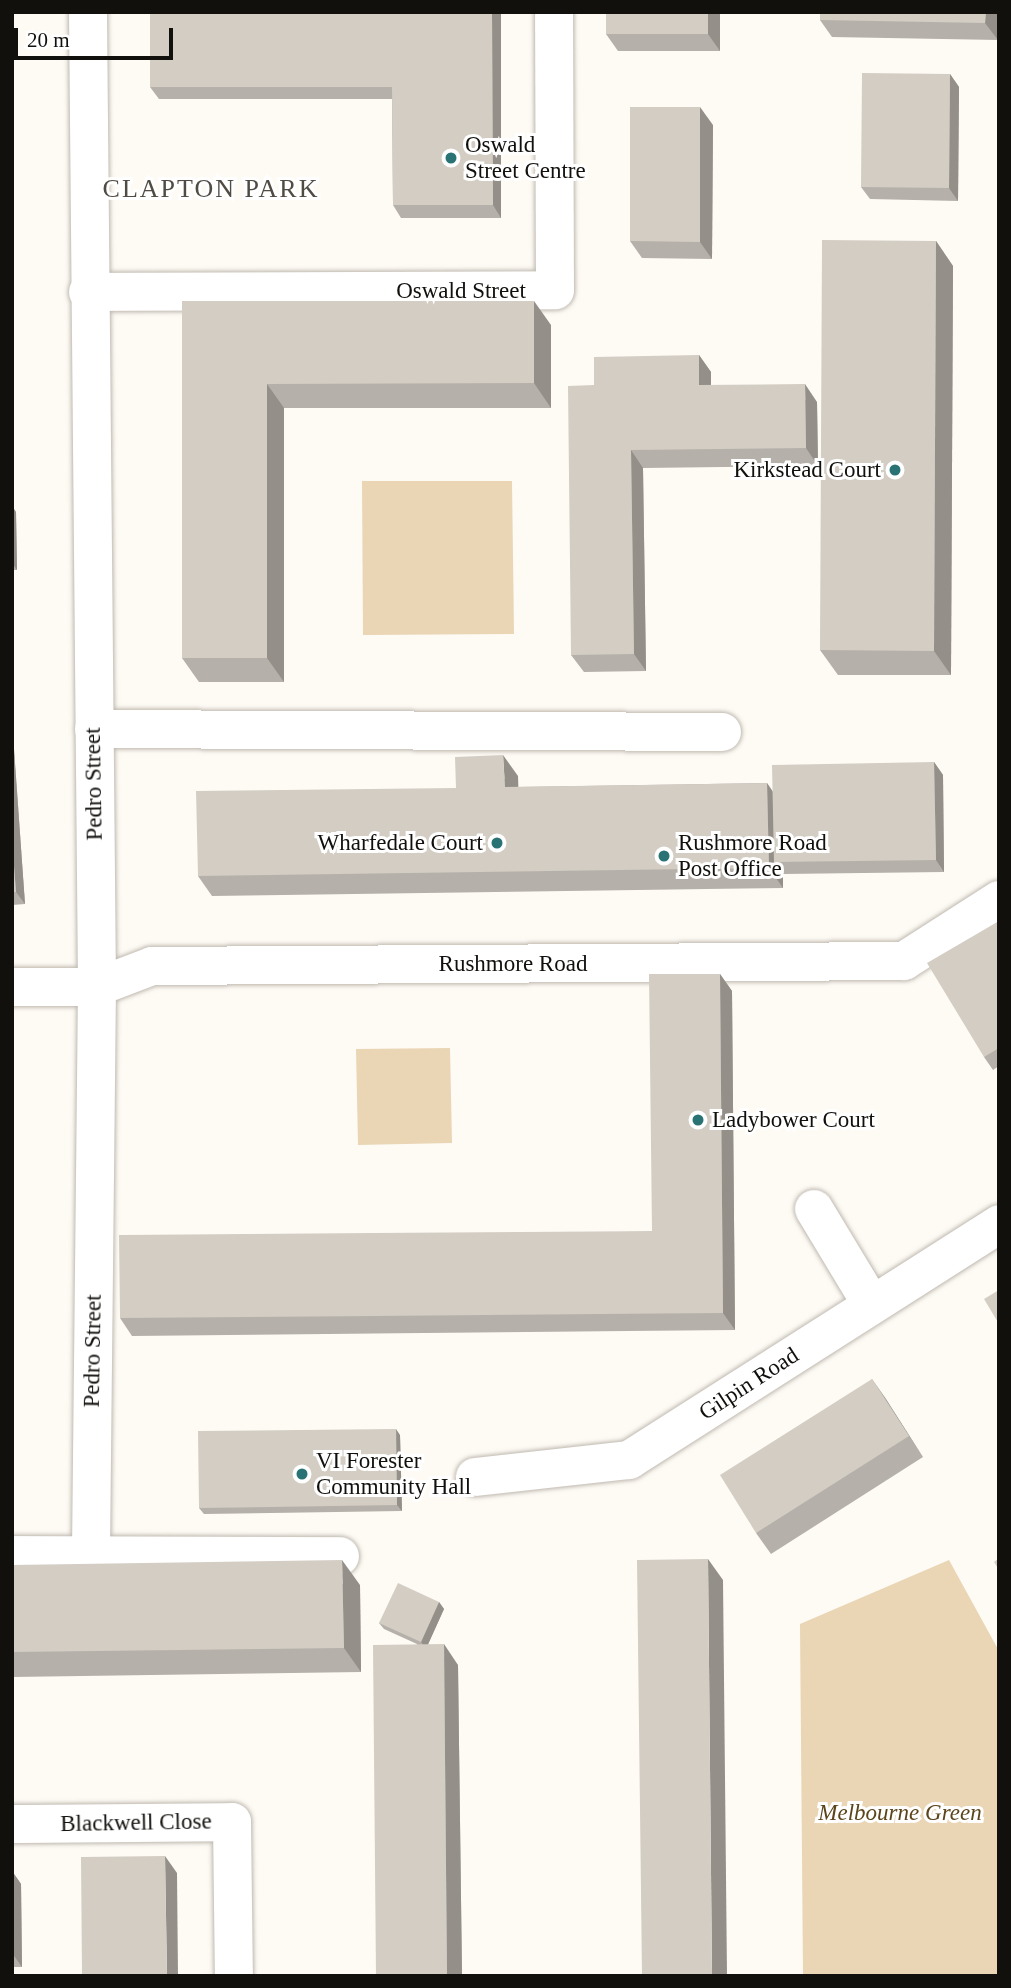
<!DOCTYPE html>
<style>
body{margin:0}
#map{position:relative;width:1011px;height:1988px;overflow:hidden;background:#fefbf5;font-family:Georgia,serif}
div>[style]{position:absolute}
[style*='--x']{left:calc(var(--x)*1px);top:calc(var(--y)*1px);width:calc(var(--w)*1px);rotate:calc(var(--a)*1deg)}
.green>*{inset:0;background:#ead5b5}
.roads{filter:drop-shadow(0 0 2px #bfb9b0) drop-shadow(0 0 2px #bfb9b0)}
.minor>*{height:38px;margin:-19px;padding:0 19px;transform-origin:19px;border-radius:19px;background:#fff}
.wall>*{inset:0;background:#b5b0a9}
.shaded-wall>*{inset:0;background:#949089}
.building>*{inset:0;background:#d3cdc4}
.dots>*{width:19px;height:19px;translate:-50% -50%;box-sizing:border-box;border:4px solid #fff;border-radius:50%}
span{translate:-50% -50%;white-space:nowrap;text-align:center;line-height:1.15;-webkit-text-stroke:6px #fff;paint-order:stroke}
.poi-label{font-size:23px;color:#12100d}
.left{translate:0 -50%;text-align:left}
.right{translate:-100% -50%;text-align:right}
.street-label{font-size:23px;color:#12100d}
.park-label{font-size:23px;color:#5c441b;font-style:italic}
.quarter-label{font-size:26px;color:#504b43;letter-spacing:2px}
.frame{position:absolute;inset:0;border:14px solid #12100d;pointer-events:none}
.scale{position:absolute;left:14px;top:28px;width:159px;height:32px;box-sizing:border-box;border:4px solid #12100d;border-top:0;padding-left:9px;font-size:21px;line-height:24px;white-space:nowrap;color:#12100d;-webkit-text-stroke:5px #fff;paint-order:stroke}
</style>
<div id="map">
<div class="green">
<div style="clip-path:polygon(362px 481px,512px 481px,514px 634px,363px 635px)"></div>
<div style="clip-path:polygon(450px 1048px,452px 1143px,358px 1145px,356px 1049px)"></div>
<div style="clip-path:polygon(949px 1560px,999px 1651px,999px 1976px,803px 1976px,800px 1624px)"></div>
</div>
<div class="roads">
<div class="minor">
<div style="--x:88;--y:12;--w:975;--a:89.47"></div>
<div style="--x:97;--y:987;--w:568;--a:90.61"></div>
<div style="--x:88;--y:292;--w:467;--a:-0.2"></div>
<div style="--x:555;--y:290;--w:278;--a:-90.2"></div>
<div style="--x:94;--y:729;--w:628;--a:0.27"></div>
<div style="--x:12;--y:987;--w:85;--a:0"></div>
<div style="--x:97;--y:987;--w:59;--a:-20.9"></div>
<div style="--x:152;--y:966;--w:752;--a:-0.38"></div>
<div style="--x:904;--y:961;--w:113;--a:-32.7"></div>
<div style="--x:814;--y:1209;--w:112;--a:58.9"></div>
<div style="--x:475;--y:1477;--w:155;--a:-6.3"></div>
<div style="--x:629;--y:1460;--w:439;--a:-32.5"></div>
<div style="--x:12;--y:1555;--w:328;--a:0.2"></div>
<div style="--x:12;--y:1824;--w:220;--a:-0.5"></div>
<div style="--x:232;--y:1822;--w:154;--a:89.3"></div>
</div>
</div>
<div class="wall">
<div style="clip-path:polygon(501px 12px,501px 218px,401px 218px,393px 205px,392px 99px,159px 99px,150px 87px)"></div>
<div style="clip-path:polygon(720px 12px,720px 51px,618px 51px,606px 34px)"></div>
<div style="clip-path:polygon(998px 12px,998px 40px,832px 37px,820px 20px)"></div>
<div style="clip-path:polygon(950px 74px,959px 87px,958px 201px,870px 199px,861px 187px)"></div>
<div style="clip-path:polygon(713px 125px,712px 259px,642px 258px,630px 241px)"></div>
<div style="clip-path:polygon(936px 241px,953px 266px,951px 675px,838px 675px,820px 650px)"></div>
<div style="clip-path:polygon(182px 301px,551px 325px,551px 408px,284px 408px,284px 682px,199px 682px,182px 658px)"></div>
<div style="clip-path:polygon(699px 355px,711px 372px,711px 385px,817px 402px,818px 466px,643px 468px,646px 671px,584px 672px,571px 655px,594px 385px)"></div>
<div style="clip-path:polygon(12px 506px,16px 512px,17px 570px,12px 570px)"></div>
<div style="clip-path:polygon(12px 734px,13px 735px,25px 904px,12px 905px)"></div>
<div style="clip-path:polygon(934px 762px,943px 775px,944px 872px,783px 874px,783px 888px,212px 896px,198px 876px,456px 788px,518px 776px,518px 787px,767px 783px,773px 792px)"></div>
<div style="clip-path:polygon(999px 921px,999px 1066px,993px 1070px,984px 1057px)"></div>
<div style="clip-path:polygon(720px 974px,732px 991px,735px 1330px,132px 1336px,120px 1318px,652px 1231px)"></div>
<div style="clip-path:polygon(872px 1379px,923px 1457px,771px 1554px,756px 1533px)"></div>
<div style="clip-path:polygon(400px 1435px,402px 1511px,204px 1514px,199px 1508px)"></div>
<div style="clip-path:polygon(12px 1565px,360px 1585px,361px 1672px,12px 1677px)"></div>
<div style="clip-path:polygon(439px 1602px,444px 1609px,428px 1644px,458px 1665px,462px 1976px,376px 1976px,417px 1644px,384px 1629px,379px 1623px)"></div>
<div style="clip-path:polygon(12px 1871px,21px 1884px,22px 1967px,12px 1967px)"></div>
</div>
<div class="shaded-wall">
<div style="clip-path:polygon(492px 12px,501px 12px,501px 218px,493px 205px)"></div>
<div style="clip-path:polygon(708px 12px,720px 12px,720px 51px,708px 34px)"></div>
<div style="clip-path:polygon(986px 12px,998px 12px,998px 40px,985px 23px)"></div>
<div style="clip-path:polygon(950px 74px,959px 87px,958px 201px,949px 188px)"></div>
<div style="clip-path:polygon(700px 107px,713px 125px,712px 259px,700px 242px)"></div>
<div style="clip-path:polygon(936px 241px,953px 266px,951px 675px,934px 651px)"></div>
<div style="clip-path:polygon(534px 301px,551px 325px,551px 408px,534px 383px)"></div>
<div style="clip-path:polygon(699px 355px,711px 372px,711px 403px,699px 385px)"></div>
<div style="clip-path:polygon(267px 384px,284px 408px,284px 682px,267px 658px)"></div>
<div style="clip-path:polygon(805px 384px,817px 402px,818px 466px,806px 448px)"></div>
<div style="clip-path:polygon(631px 450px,643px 468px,646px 671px,634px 654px)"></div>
<div style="clip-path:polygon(12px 506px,16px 512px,17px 570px,12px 563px)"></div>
<div style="clip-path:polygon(12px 734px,13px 735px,25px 904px,16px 892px,12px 841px)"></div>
<div style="clip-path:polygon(503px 755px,518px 776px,519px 808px,505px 787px)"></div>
<div style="clip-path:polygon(934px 762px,943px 775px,944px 872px,936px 860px)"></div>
<div style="clip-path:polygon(767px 783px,781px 804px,774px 862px,783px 874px,783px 888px,769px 868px)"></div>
<div style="clip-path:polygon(720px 974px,732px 991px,735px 1330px,723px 1313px)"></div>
<div style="clip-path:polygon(872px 1379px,886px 1399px,923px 1457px,909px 1436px)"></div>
<div style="clip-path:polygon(396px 1429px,400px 1435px,402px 1511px,397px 1505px)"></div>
<div style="clip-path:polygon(708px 1559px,723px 1580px,727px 1976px,712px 1976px)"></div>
<div style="clip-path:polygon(342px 1560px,360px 1585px,361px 1672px,344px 1648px)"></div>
<div style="clip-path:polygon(439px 1602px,444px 1609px,426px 1649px,421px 1642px)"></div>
<div style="clip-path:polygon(444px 1644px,458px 1665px,462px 1976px,447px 1976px)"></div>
<div style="clip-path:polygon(165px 1856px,177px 1873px,178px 1976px,167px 1976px)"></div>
<div style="clip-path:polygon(12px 1871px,21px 1884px,22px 1967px,12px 1953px)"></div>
</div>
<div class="building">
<div style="clip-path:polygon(150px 12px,492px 12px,493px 205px,393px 205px,392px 87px,150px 87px)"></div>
<div style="clip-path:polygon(606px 12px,708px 12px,708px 34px,606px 34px)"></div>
<div style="clip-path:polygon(820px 12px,986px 12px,985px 23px,820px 20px)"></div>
<div style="clip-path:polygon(862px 73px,950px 74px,949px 188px,861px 187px)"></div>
<div style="clip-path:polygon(630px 107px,700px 107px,700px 242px,630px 241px)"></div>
<div style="clip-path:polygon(822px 240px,936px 241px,934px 651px,820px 650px)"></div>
<div style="clip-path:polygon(182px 301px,534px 301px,534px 383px,267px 384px,267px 658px,182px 658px)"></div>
<div style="clip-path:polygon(699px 355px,699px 385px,805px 384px,806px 448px,631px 450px,634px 654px,571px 655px,568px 386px,594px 385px,594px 357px)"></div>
<div style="clip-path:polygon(503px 755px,505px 787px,767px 783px,769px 868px,198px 876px,196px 791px,456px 788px,455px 757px)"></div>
<div style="clip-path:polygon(934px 762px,936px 860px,774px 862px,772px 765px)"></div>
<div style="clip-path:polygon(12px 841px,16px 892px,12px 892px)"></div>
<div style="clip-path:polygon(999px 921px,999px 1048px,984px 1057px,927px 963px)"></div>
<div style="clip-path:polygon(649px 974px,720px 974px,723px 1313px,120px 1318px,119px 1235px,652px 1231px)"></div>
<div style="clip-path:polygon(999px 1290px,999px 1324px,984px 1299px)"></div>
<div style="clip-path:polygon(872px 1379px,909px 1436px,756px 1533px,720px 1475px)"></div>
<div style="clip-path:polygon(396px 1429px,397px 1505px,199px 1508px,198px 1431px)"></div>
<div style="clip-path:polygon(999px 1558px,999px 1570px,994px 1562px)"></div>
<div style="clip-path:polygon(708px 1559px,712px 1976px,642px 1976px,637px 1560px)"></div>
<div style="clip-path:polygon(342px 1560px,344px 1648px,12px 1652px,12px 1565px)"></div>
<div style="clip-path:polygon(398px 1583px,439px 1602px,421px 1642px,379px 1623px)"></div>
<div style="clip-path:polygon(444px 1644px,447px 1976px,376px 1976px,373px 1645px)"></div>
<div style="clip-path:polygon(165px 1856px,167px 1976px,82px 1976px,81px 1857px)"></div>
</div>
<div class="dots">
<div style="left:451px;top:158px;background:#297375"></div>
<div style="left:895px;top:470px;background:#297375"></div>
<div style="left:497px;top:843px;background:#297375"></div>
<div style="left:664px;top:856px;background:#297375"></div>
<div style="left:698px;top:1120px;background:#297375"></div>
<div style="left:302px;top:1474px;background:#297375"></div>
</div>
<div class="poi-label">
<span class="left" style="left:465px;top:158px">Oswald<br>Street Centre</span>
<span class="right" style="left:881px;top:470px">Kirkstead Court</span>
<span class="right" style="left:483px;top:843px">Wharfedale Court</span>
<span class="left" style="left:678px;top:856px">Rushmore Road<br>Post Office</span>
<span class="left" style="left:712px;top:1120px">Ladybower Court</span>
<span class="left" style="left:316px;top:1474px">VI Forester<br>Community Hall</span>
</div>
<div class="street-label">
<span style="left:461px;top:291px">Oswald Street</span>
<span style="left:94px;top:784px;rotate:-91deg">Pedro Street</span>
<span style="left:513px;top:964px">Rushmore Road</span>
<span style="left:93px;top:1351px;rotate:-89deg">Pedro Street</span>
<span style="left:749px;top:1384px;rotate:-33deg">Gilpin Road</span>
<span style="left:136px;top:1823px;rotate:-1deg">Blackwell Close</span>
</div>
<div class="park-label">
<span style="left:900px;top:1813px">Melbourne Green</span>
</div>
<div class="quarter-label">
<span style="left:211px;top:189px">CLAPTON PARK</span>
</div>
<div class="frame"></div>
<div class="scale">20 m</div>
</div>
